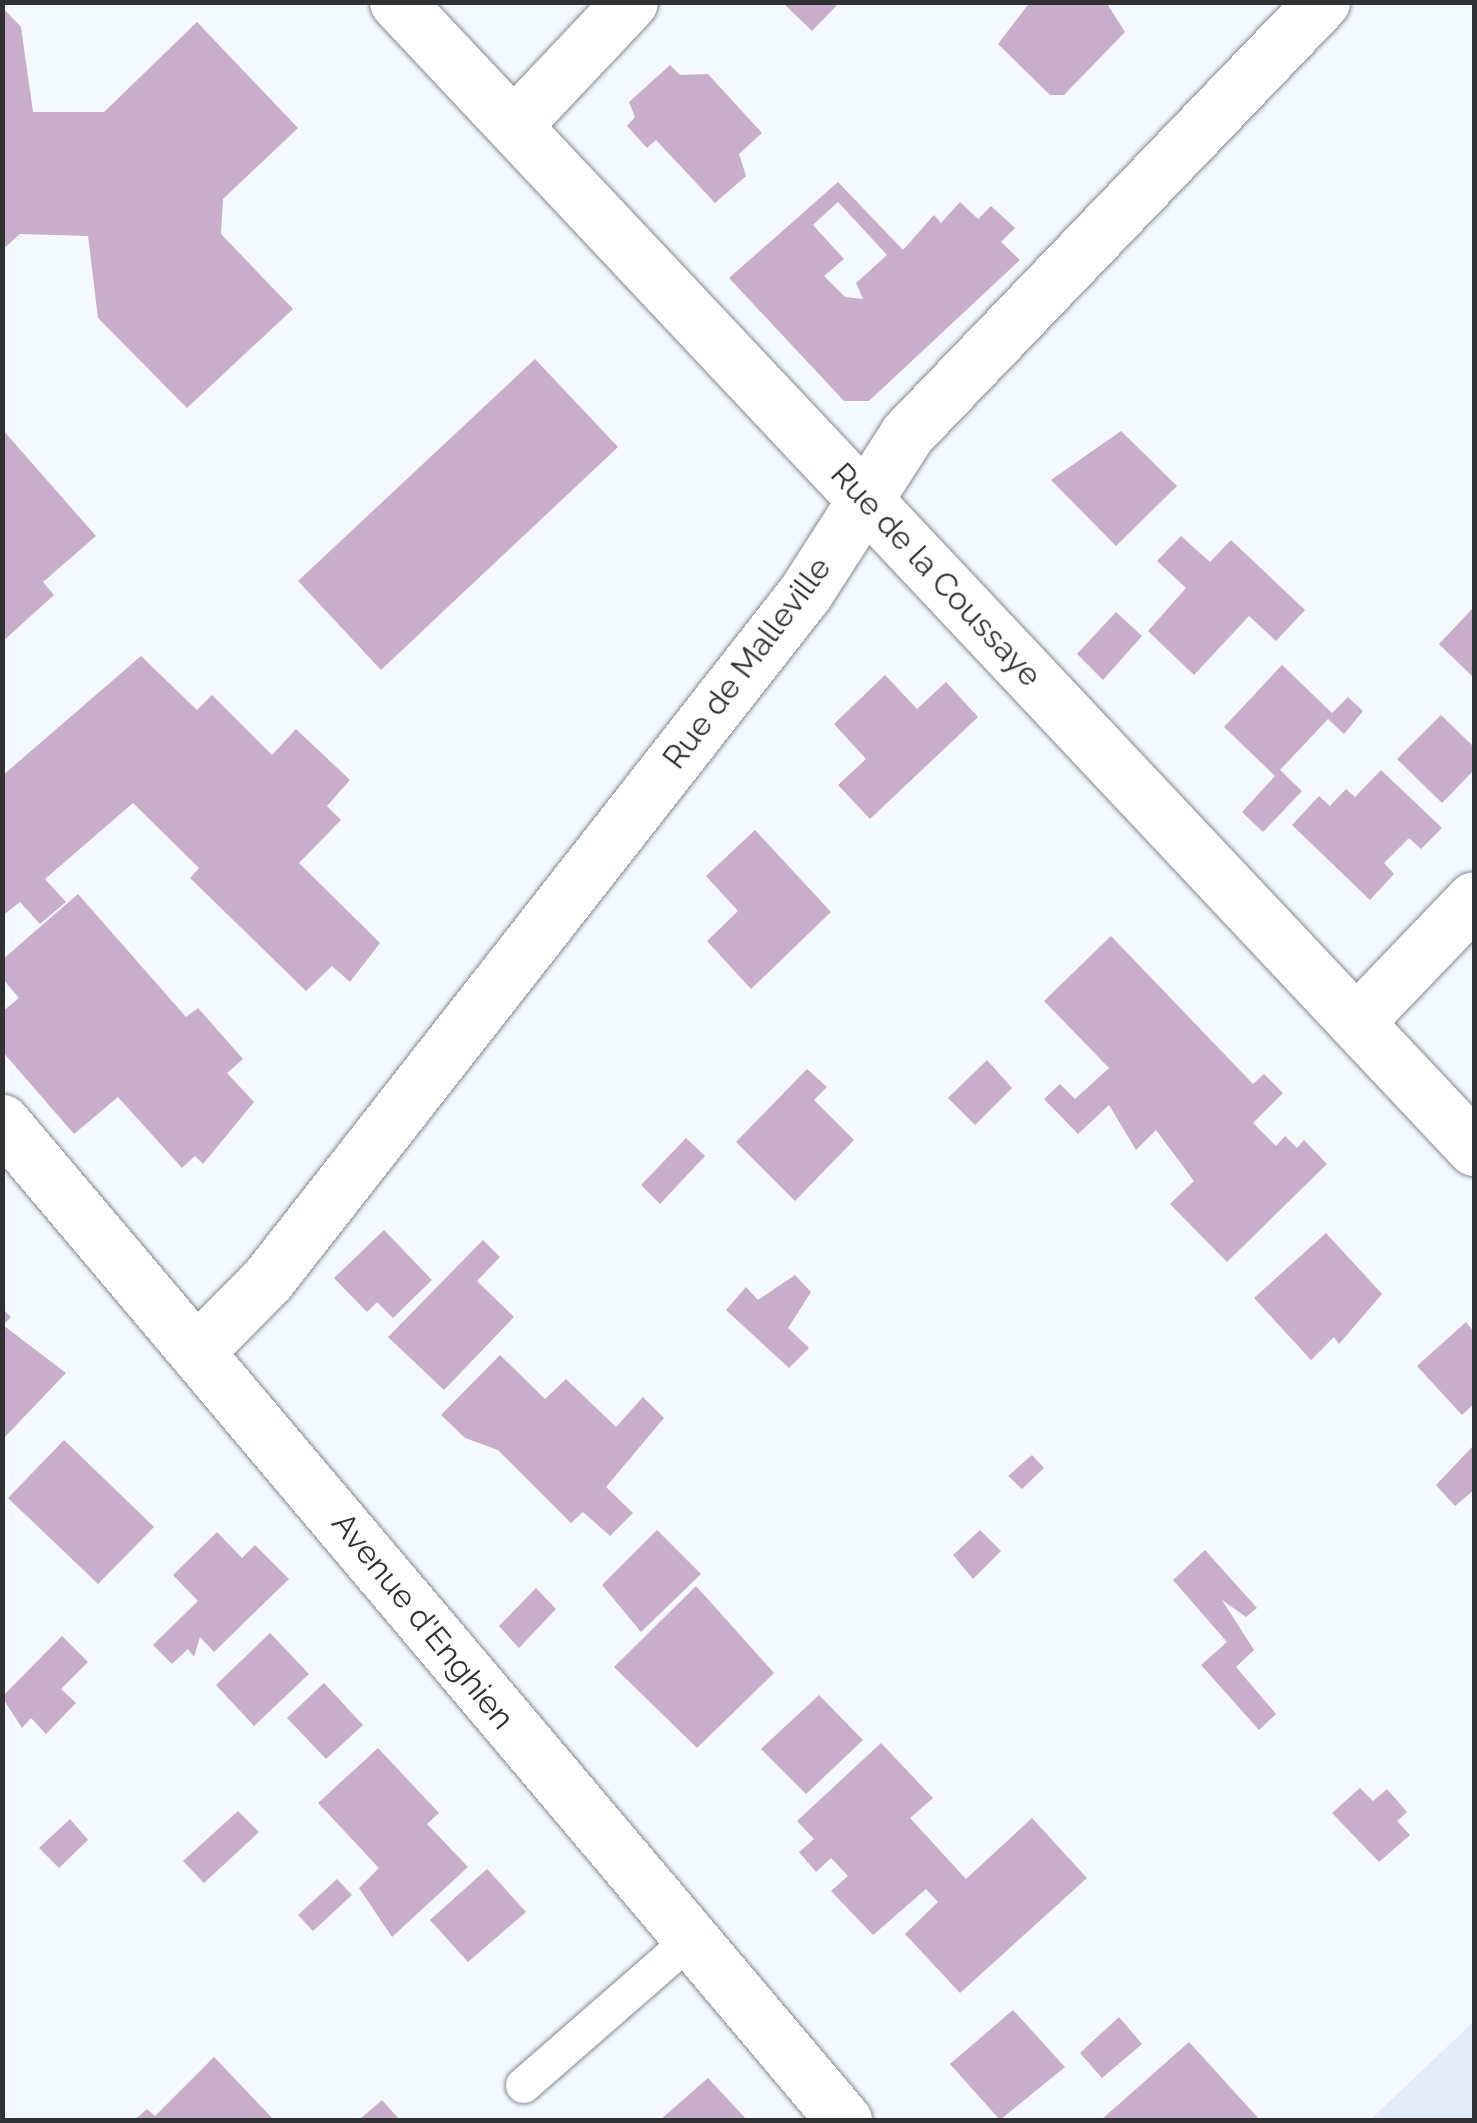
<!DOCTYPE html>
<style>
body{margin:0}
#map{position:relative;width:1477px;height:2123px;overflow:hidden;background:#f3f9ff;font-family:Raleway,sans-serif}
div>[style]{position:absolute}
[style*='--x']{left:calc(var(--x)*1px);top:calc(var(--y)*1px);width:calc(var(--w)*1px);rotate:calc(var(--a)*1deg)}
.built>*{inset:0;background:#e2edf9}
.building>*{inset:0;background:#c9aecb}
.roads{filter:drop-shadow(0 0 2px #858a90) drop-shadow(0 0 2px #858a90)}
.lane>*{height:35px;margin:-17.5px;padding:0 17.5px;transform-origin:17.5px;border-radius:17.5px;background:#fff}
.street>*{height:55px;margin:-27.5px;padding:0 27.5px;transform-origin:27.5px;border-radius:27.5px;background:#fff}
.secondary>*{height:55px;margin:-27.5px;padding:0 27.5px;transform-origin:27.5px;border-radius:27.5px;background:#fff}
span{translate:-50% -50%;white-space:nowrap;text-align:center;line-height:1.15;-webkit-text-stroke:8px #fff;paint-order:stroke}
.street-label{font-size:32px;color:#2f3133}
.frame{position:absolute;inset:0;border:5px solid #2f3133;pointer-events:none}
</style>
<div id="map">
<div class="built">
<div style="clip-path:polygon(1474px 2021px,1474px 2120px,1370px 2120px)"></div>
</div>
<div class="building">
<div style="clip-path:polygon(782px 2px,840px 2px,812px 31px)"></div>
<div style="clip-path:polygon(1030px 2px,1106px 2px,1125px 32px,1064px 95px,1050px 95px,998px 44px)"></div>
<div style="clip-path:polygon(2px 7px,21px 27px,33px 112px,104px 112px,197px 22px,298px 128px,223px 199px,221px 234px,293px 309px,187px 408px,98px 318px,88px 236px,20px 234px,2px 250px)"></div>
<div style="clip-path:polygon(670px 65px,680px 75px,708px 74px,762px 133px,739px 154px,746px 176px,715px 203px,656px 140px,647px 148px,627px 126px,635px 117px,629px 102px)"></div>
<div style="clip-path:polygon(evenodd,838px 182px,903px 250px,934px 215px,941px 223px,960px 202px,978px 219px,991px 206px,1015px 228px,1001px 242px,1020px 260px,869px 401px,844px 401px,729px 278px,838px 182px,838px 202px,887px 255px,856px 283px,863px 299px,845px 297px,824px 276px,844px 259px,813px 225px,838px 202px)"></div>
<div style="clip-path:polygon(535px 359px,618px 447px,381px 670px,298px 581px)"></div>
<div style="clip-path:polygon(2px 429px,96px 536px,43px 582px,54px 595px,2px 642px)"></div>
<div style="clip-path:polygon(1121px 431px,1177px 486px,1116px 546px,1051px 480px)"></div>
<div style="clip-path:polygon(1181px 536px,1210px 562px,1231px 540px,1305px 610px,1276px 641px,1249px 616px,1194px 675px,1148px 631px,1186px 588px,1157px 561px)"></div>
<div style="clip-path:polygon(1474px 607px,1474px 678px,1439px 644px)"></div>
<div style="clip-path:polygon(1116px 612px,1142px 636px,1103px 680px,1077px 654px)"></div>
<div style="clip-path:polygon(141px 656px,197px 710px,212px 695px,272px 755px,296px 729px,350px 780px,327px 806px,341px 820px,299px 863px,380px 943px,350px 982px,332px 966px,306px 991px,190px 878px,199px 868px,133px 803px,45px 879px,66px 902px,40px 924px,20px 902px,2px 916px,2px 776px)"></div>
<div style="clip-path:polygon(1282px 665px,1332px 713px,1348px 697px,1363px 711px,1344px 734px,1328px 719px,1280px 770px,1302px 791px,1263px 832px,1242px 812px,1275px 776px,1224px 727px)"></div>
<div style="clip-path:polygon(885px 675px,917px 709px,946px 682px,978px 717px,870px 819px,838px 785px,866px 759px,834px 724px)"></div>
<div style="clip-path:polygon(1441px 715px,1474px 747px,1474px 770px,1442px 803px,1397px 759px)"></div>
<div style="clip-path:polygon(1381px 770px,1442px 828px,1421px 849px,1409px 838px,1384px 863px,1394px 874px,1370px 900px,1292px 825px,1319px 796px,1330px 806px,1346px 789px,1355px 797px)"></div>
<div style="clip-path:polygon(755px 830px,831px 912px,751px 989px,707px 941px,738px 911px,706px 876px)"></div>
<div style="clip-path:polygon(78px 894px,186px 1017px,198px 1008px,243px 1059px,227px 1073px,254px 1102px,203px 1164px,195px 1156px,182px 1168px,118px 1097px,74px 1134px,2px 1051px,2px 1012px,19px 998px,2px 978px,2px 960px)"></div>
<div style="clip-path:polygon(1111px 936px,1253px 1084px,1264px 1074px,1283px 1093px,1253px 1123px,1276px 1146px,1285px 1136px,1297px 1148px,1304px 1140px,1327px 1164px,1227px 1262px,1170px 1204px,1194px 1181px,1156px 1130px,1136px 1150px,1109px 1105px,1078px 1134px,1044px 1099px,1060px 1084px,1075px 1099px,1109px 1068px,1044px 1001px)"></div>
<div style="clip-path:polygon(987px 1060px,1012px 1088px,975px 1125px,948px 1098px)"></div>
<div style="clip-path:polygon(807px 1069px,827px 1087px,814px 1100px,854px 1140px,795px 1201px,736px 1142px)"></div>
<div style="clip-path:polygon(686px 1138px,705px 1156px,660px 1204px,641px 1185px)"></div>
<div style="clip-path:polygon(384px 1230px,432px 1280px,393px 1318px,377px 1302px,367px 1312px,334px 1278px)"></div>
<div style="clip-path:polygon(1326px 1233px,1382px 1294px,1339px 1344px,1334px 1337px,1311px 1360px,1254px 1298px)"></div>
<div style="clip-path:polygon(483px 1240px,500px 1257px,477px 1281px,514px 1317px,444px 1390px,388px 1337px)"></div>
<div style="clip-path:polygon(795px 1275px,811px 1292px,788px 1328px,809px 1348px,789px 1368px,726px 1310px,746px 1287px,758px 1300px)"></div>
<div style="clip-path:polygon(2px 1308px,11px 1317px,3px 1325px,66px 1373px,2px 1440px)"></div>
<div style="clip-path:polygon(1466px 1322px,1474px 1332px,1474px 1404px,1462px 1415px,1417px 1366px)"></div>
<div style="clip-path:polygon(500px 1355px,545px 1399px,566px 1379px,616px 1427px,643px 1397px,664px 1418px,606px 1487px,633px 1513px,610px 1536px,583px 1512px,571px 1523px,498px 1450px,465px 1438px,441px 1415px)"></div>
<div style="clip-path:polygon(64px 1440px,154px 1527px,98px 1584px,8px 1498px)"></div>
<div style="clip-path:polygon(1474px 1445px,1474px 1490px,1455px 1506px,1436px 1485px)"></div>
<div style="clip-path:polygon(1032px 1455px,1044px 1468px,1022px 1489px,1008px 1476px)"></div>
<div style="clip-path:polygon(657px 1530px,701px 1574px,641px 1632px,602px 1585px)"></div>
<div style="clip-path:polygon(980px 1530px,1001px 1551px,973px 1579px,953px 1555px)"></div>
<div style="clip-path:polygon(217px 1532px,242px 1558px,255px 1545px,289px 1579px,214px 1652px,200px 1637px,194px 1657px,188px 1649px,172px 1664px,153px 1645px,198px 1601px,173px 1575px)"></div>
<div style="clip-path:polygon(1205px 1550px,1257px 1608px,1246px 1617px,1222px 1600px,1254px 1650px,1236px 1667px,1276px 1714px,1259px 1730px,1201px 1665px,1227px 1642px,1173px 1580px)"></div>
<div style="clip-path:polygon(696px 1586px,774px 1673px,697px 1748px,614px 1667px)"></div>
<div style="clip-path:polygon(536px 1588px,556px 1609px,519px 1648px,499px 1626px)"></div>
<div style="clip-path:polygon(270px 1633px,309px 1674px,254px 1726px,216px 1685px)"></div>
<div style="clip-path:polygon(62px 1636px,88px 1662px,61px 1689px,76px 1703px,46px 1734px,31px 1718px,22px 1728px,2px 1697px)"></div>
<div style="clip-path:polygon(324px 1683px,363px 1725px,326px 1759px,287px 1718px)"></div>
<div style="clip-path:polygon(819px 1695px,863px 1740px,806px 1794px,761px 1749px)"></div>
<div style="clip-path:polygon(881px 1743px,933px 1798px,910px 1818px,966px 1879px,1032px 1818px,1087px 1878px,960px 1993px,905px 1934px,938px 1902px,926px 1889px,873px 1935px,831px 1891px,848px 1876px,831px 1858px,816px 1872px,799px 1852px,814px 1839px,797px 1821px)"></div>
<div style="clip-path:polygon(378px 1748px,439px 1813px,427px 1824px,468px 1867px,392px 1937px,359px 1888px,379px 1868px,318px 1803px)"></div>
<div style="clip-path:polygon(1360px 1788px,1373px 1801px,1387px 1789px,1407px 1812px,1397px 1821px,1410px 1835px,1379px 1862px,1332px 1813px)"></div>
<div style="clip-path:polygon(238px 1811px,259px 1832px,204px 1883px,183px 1861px)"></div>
<div style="clip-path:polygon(70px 1819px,88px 1840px,59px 1868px,39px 1848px)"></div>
<div style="clip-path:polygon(487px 1869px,526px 1912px,468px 1962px,430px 1920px)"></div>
<div style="clip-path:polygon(337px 1879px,352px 1895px,313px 1931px,298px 1915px)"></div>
<div style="clip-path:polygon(1013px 2010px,1065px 2067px,1000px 2120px,950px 2064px)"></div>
<div style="clip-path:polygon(1119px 2017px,1142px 2044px,1102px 2078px,1080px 2053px)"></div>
<div style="clip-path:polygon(1189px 2042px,1260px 2120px,1101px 2120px)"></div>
<div style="clip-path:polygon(214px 2057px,274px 2120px,134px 2120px,147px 2109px,155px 2116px)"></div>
<div style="clip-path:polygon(708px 2078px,747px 2120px,660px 2120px)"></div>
<div style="clip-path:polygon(382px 2100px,400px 2120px,359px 2120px)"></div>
</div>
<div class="roads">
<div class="lane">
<div style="--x:523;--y:2085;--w:219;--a:-41.1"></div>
</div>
<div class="street">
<div style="--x:397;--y:2;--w:1573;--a:46.78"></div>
<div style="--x:514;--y:125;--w:169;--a:-46.7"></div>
<div style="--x:1356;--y:1022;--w:170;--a:-46.2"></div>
<div style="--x:199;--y:1349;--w:98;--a:-45.4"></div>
<div style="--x:268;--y:1279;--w:871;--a:-51.95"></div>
<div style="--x:805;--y:593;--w:189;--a:-57.3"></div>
<div style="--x:907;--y:434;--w:599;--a:-46.15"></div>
</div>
<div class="secondary">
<div style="--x:2;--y:1122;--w:1306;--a:49.85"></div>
</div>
</div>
<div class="street-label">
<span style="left:936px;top:575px;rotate:47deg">Rue de la Coussaye</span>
<span style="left:747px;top:663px;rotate:-53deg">Rue de Malleville</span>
<span style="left:423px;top:1621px;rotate:51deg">Avenue d'Enghien</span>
</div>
<div class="frame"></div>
</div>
